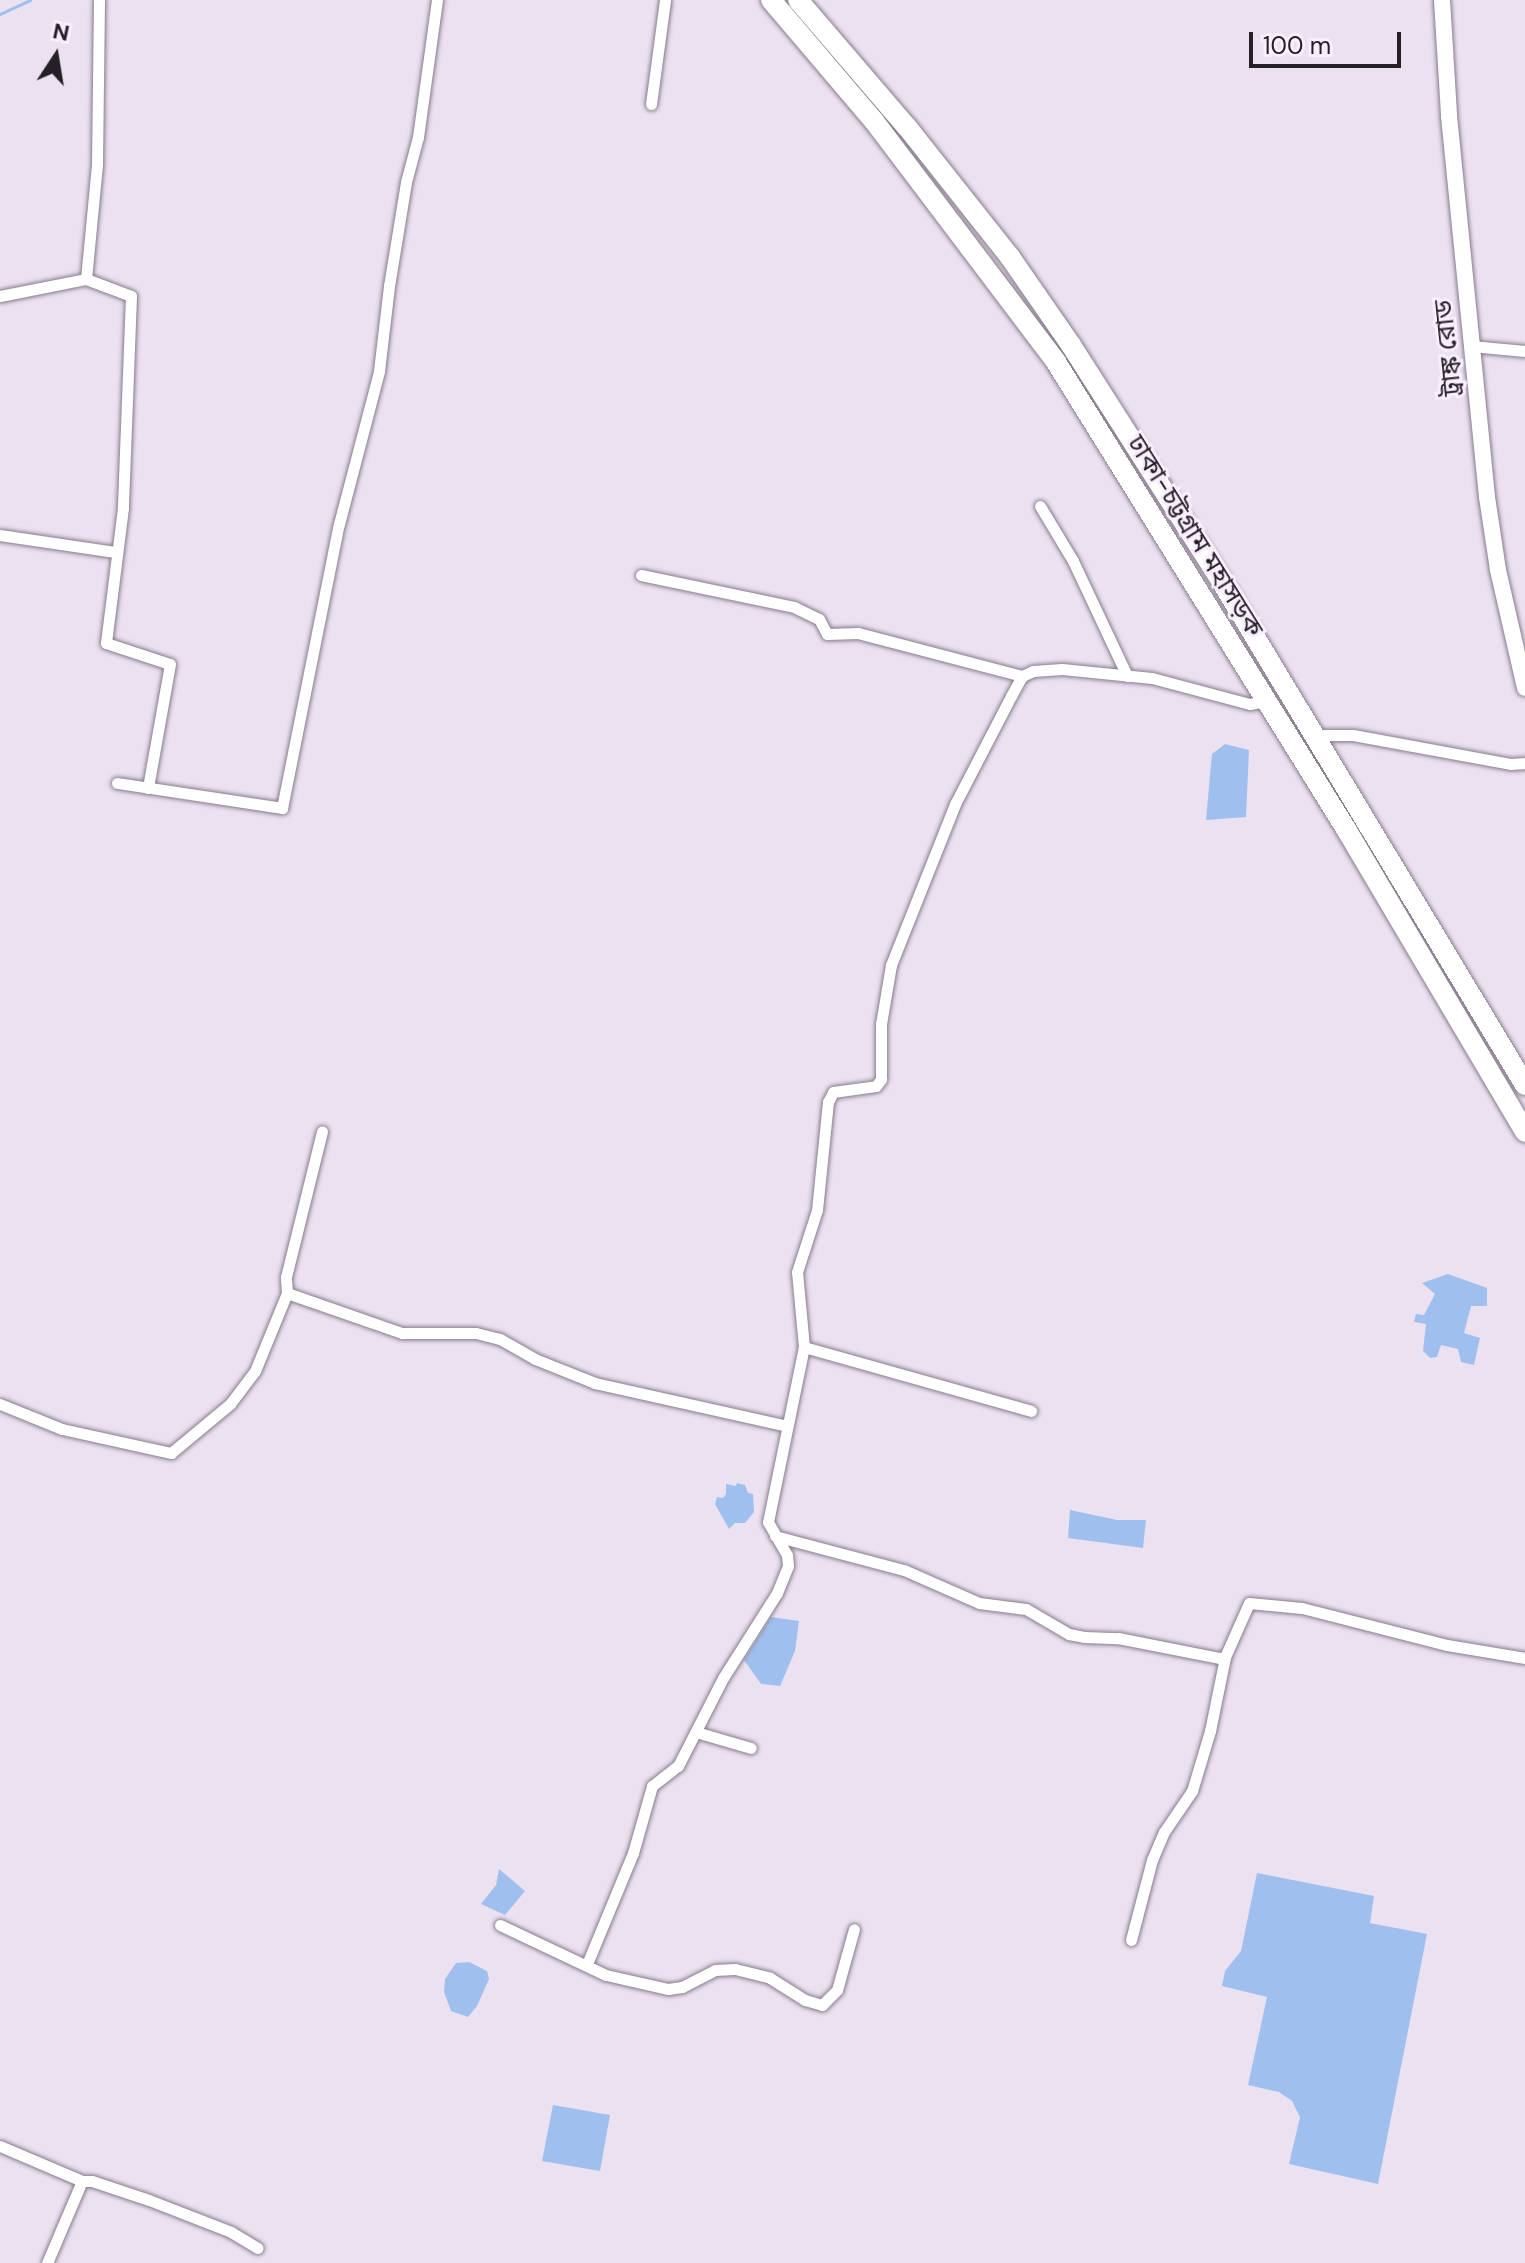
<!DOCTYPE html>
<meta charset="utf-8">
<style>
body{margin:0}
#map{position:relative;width:1525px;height:2263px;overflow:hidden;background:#ece1f1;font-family:"DM Sans","Noto Sans Bengali",sans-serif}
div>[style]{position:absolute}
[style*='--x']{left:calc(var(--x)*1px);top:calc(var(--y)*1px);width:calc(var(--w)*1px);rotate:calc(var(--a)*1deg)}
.water>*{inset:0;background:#9fc0ee}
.stream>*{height:3px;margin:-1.5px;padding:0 1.5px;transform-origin:1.5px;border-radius:1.5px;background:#9fc0ee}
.roads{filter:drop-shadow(0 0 2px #877c8b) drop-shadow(0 0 2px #877c8b)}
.street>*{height:11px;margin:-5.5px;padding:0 5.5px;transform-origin:5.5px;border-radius:5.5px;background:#fff}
.secondary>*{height:16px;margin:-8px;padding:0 8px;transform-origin:8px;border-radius:8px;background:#fff}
.highway>*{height:20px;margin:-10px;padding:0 10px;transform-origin:10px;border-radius:10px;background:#fff}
span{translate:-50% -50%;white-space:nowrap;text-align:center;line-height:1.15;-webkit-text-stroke:6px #f9eefe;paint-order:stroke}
.street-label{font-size:26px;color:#242026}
.north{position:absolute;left:16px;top:16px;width:80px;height:80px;-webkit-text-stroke:6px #f9eefe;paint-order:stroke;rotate:12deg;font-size:22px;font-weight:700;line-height:32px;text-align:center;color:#242026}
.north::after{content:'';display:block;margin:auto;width:28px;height:36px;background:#242026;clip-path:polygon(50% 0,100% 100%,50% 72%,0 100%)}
.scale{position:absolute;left:1249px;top:32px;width:152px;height:36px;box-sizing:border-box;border:4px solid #242026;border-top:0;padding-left:10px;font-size:24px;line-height:28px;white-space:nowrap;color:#242026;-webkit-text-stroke:6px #f9eefe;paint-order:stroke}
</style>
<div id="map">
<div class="water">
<div style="clip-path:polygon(1225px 744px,1249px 750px,1246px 817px,1206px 820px,1212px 754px)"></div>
<div style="clip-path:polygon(1448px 1274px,1487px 1288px,1487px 1306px,1471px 1306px,1464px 1333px,1480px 1338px,1474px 1365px,1461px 1362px,1458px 1349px,1441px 1345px,1437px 1357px,1430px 1358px,1423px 1351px,1426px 1324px,1414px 1322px,1416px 1314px,1424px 1315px,1435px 1294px,1422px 1283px)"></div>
<div style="clip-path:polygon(737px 1483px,745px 1485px,748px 1493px,753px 1494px,754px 1512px,745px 1523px,735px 1523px,729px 1529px,715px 1504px,717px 1497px,723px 1498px,726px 1494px,726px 1484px,736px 1486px)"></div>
<div style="clip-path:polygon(1070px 1510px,1117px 1520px,1146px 1520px,1143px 1548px,1068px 1538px)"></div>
<div style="clip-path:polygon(771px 1617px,799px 1621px,795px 1651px,780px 1686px,761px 1684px,744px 1660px)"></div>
<div style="clip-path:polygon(499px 1869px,525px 1891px,505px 1915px,481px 1904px,496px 1885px)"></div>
<div style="clip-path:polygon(1257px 1873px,1374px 1896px,1370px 1923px,1427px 1934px,1378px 2184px,1289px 2164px,1300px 2117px,1292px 2101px,1279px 2092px,1248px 2085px,1267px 1997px,1222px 1986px,1225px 1971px,1241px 1951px)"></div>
<div style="clip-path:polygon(469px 1962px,487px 1971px,489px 1979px,477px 2006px,468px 2017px,451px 2011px,444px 1992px,445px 1979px,456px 1963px)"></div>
<div style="clip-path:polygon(553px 2105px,610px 2115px,600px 2171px,542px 2161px)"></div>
</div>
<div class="stream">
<div style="--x:0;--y:14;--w:33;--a:-25"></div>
</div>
<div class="roads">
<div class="street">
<div style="--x:651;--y:104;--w:105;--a:-82.3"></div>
<div style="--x:86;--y:279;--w:116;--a:-84.5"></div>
<div style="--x:97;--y:164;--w:164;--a:-89.3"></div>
<div style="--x:0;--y:296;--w:88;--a:-11.2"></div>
<div style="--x:86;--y:279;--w:48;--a:20.7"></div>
<div style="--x:131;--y:296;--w:212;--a:92.2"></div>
<div style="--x:123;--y:508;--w:136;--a:97.2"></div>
<div style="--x:106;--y:643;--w:67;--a:18.2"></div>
<div style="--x:170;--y:664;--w:126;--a:100.1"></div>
<div style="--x:1471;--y:346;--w:54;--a:5.3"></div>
<div style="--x:1040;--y:506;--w:64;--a:59"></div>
<div style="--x:1073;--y:561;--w:127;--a:64.8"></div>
<div style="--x:0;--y:535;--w:116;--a:8.4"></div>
<div style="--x:641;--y:575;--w:156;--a:11.8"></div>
<div style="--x:794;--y:607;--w:28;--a:26"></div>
<div style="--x:819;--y:619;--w:17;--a:62"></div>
<div style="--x:827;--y:634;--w:31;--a:-2"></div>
<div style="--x:858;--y:633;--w:170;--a:14.7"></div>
<div style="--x:1313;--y:735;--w:40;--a:0"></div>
<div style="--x:1353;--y:735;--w:161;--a:10.4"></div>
<div style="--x:1511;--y:764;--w:14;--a:-4"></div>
<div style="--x:117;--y:783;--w:167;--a:8.6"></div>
<div style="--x:282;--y:808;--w:290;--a:-78.7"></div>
<div style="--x:339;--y:524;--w:158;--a:-75.3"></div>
<div style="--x:379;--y:371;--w:86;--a:-83.3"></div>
<div style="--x:389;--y:286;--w:105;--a:-80.7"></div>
<div style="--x:406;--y:182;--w:47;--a:-75.1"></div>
<div style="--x:418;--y:137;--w:138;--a:-82.1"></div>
<div style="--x:287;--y:1293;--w:122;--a:19.2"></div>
<div style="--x:402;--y:1333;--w:74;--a:0"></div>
<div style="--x:476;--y:1333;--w:25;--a:14"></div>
<div style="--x:500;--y:1339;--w:40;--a:29.7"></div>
<div style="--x:535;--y:1359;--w:65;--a:21.8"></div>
<div style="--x:595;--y:1383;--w:197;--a:12.6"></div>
<div style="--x:804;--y:1347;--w:236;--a:15.7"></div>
<div style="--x:0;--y:1404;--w:67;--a:22"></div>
<div style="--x:62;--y:1429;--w:112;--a:12.4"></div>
<div style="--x:171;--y:1453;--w:77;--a:-39.7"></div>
<div style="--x:230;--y:1404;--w:41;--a:-52.9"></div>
<div style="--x:255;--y:1371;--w:84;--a:-67.7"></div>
<div style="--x:287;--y:1293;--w:16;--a:-94"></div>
<div style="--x:286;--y:1277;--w:150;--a:-76.1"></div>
<div style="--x:775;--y:1536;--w:133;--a:14.8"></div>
<div style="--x:904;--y:1570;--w:82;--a:23.7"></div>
<div style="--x:979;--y:1603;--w:47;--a:7.3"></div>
<div style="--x:1026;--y:1609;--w:50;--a:30.2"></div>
<div style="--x:1069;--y:1634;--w:15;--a:11"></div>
<div style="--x:1084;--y:1637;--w:34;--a:2"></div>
<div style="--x:1118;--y:1638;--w:104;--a:11.1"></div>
<div style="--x:1220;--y:1658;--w:5;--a:-11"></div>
<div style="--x:1225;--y:1657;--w:59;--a:-66"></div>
<div style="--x:1249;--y:1603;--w:53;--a:5.4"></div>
<div style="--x:1302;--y:1608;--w:150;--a:14.3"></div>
<div style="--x:1447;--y:1645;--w:79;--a:9.5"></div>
<div style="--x:696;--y:1732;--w:57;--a:16.2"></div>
<div style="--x:500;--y:1925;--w:117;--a:25.3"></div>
<div style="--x:606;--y:1975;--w:64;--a:12.7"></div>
<div style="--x:668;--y:1989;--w:14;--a:-8"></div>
<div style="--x:682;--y:1987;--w:37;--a:-27"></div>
<div style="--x:715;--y:1970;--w:20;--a:-3"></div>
<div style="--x:735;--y:1969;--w:36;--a:14"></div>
<div style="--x:770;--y:1978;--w:41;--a:32.2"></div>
<div style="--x:805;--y:2000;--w:18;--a:16"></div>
<div style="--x:822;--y:2005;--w:21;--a:-45"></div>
<div style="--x:837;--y:1990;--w:63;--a:-74.4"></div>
<div style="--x:1131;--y:1940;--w:83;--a:-75.3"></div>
<div style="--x:1152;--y:1860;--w:30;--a:-67"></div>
<div style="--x:1164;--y:1832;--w:50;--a:-55.7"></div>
<div style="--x:1192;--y:1791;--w:63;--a:-73.3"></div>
<div style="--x:1210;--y:1731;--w:76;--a:-78.5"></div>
<div style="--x:587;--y:1964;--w:120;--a:-67.5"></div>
<div style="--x:633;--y:1853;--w:70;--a:-74.2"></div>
<div style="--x:652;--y:1786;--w:33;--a:-38"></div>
<div style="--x:678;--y:1766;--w:99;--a:-62.9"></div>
<div style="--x:723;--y:1678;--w:101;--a:-57.6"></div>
<div style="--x:777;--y:1593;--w:29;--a:-68"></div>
<div style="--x:788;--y:1566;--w:11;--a:-95"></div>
<div style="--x:787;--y:1555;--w:38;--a:-120"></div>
<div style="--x:768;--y:1522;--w:179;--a:-78.4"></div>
<div style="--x:804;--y:1347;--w:75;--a:-95.3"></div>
<div style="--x:797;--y:1272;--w:65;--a:-72.1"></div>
<div style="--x:817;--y:1210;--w:109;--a:-84.2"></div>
<div style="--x:828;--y:1102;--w:11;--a:-63"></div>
<div style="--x:833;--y:1092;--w:43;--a:-7.9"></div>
<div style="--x:876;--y:1086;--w:9;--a:-54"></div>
<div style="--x:881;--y:1079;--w:55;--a:-90"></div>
<div style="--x:881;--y:1024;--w:60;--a:-80.4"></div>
<div style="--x:891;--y:965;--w:173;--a:-68.3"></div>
<div style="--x:955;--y:804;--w:122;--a:-62.6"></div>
<div style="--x:1011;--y:696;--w:23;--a:-61"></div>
<div style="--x:1022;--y:676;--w:12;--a:-24"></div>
<div style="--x:1033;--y:671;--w:29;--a:-4"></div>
<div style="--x:1062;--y:669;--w:90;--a:5.7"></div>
<div style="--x:1152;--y:678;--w:101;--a:14.9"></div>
<div style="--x:1250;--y:704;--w:15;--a:-11"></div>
<div style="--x:0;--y:2146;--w:89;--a:23.1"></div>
<div style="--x:82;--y:2181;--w:10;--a:0"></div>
<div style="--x:92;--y:2181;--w:60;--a:18.4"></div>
<div style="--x:149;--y:2200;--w:88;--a:21.3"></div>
<div style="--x:231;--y:2232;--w:31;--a:31"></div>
<div style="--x:47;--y:2263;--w:89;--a:-66.9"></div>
</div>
<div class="secondary">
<div style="--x:1442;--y:0;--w:116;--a:86.5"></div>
<div style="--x:1449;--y:116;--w:383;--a:84.3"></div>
<div style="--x:1487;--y:497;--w:74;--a:81.4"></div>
<div style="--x:1498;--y:570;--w:121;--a:77.1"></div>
</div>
<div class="highway">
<div style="--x:771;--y:0;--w:159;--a:49.6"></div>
<div style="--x:874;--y:121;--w:302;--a:52.9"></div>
<div style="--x:1056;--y:362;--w:550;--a:58.16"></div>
<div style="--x:1346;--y:829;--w:352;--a:59.4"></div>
<div style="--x:798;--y:0;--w:167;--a:49.4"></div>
<div style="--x:907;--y:127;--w:166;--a:51.6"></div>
<div style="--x:1010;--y:257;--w:107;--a:55.3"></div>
<div style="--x:1071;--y:345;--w:283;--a:57.5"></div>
<div style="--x:1223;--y:584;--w:585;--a:58.92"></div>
</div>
</div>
<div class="street-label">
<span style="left:1448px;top:348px;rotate:-96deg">ট্রাঙ্ক রোড</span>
<span style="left:1195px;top:536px;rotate:58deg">ঢাকা-চট্টগ্রাম মহাসড়ক</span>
</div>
<div class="north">N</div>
<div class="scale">100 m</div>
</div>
